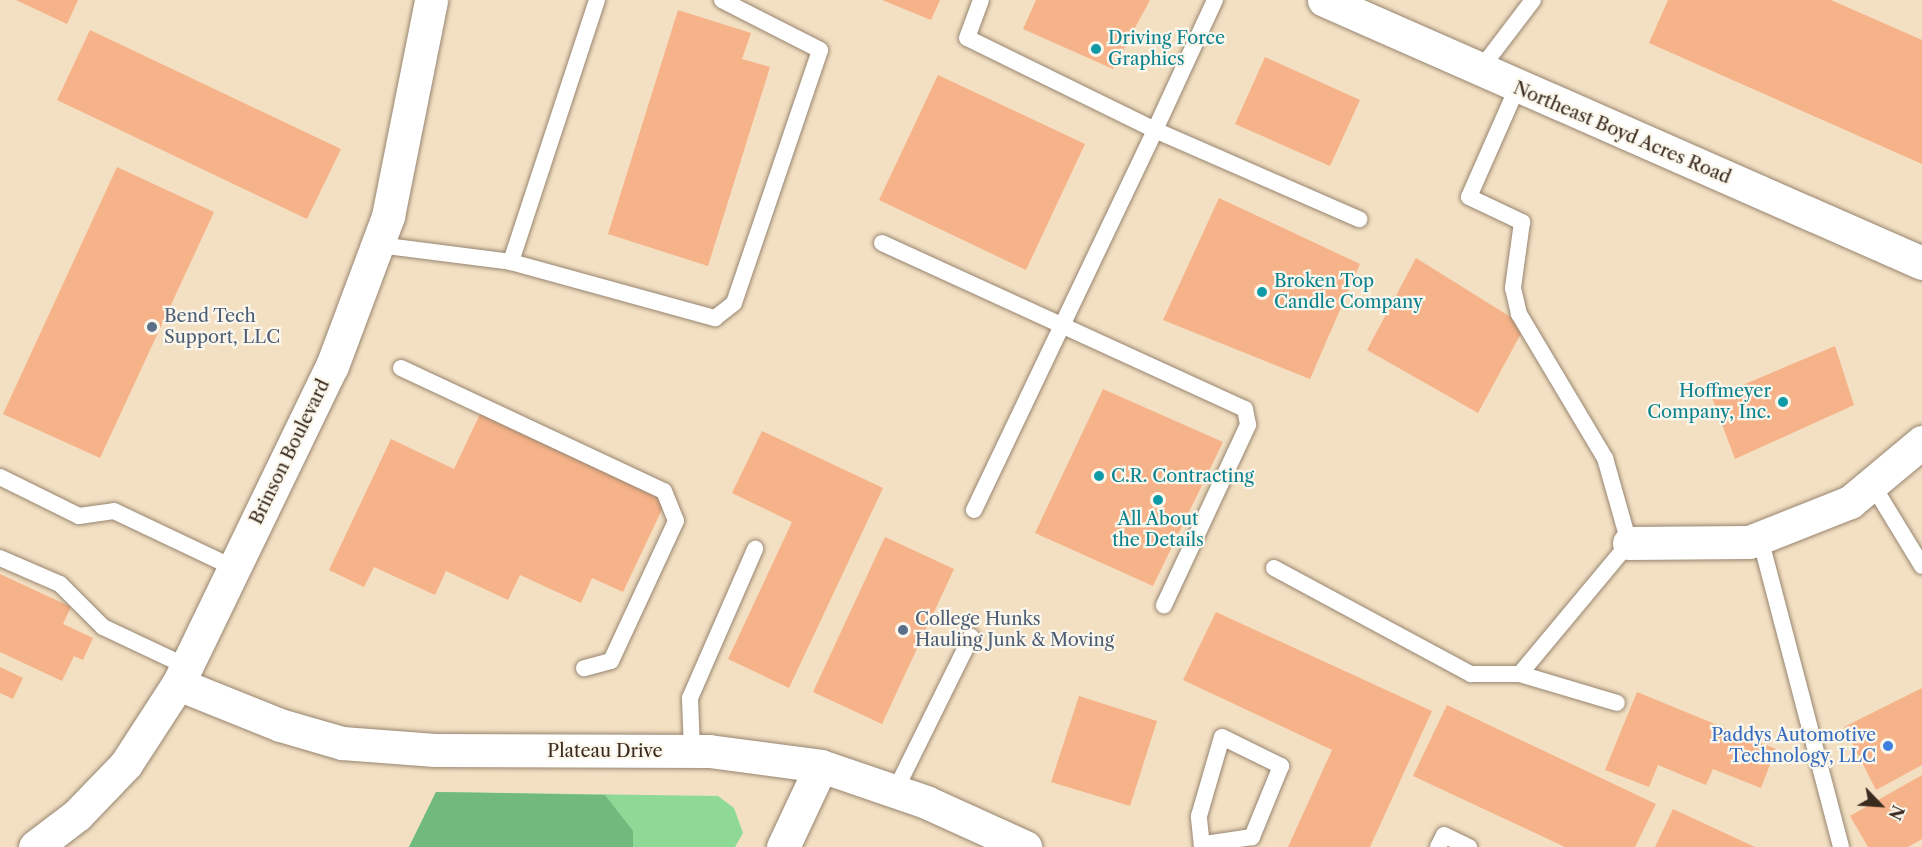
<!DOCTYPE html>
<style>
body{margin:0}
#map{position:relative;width:1922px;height:847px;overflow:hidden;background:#f3e0c3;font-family:"Libre Caslon Text",serif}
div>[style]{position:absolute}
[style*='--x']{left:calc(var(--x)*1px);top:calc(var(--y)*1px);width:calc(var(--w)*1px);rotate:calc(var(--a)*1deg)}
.green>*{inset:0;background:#8ed995}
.forest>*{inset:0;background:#72b97e}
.building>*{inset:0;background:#f6b288}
.roads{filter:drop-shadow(0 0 2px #978570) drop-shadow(0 0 2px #978570)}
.lane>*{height:16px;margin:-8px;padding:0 8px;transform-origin:8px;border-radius:8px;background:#fff}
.street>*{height:33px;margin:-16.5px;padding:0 16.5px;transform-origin:16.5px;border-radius:16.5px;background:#fff}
.secondary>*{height:33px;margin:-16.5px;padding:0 16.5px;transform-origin:16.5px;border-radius:16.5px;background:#fff}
.dots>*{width:16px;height:16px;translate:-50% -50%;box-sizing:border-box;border:3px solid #fbf7ec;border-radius:50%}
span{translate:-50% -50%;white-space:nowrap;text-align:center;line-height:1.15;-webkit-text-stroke:4.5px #fbf7ec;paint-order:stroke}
.culture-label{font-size:18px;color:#0d838f}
.left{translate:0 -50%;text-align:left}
.right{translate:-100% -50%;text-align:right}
.street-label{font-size:18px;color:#3b2a1e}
.service-label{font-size:18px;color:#4e5e75}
.shop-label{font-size:18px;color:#366cbe}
.north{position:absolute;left:1850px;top:775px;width:60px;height:60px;-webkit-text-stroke:4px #fbf7ec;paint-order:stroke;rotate:115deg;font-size:16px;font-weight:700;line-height:24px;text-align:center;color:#3b2a1e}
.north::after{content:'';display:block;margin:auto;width:21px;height:27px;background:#3b2a1e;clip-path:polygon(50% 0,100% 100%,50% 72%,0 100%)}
</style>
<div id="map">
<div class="green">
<div style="clip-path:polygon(436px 792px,718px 796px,734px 808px,743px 833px,735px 847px,409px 847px)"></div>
</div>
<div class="forest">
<div style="clip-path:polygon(436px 792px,605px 795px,633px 831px,633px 847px,409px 847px)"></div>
</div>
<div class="building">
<div style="clip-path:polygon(16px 0,78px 0,67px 24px)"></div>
<div style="clip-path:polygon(882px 0,940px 0,931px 20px)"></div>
<div style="clip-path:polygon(1036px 0,1150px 0,1113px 69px,1023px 29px)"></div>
<div style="clip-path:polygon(1668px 0,1831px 0,1922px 40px,1922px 164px,1649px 43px)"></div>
<div style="clip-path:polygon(678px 10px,751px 33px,742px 59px,770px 67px,708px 266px,608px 234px)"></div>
<div style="clip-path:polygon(90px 30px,341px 149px,307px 219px,57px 100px)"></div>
<div style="clip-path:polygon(1265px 57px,1360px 100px,1330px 166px,1235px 124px)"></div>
<div style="clip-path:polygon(938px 75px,1085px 144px,1026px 270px,879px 200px)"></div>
<div style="clip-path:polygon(117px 167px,214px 212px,100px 458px,3px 414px)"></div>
<div style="clip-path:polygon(1219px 198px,1360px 264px,1310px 379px,1163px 320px)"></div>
<div style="clip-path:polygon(1416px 258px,1525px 326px,1478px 413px,1367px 350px)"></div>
<div style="clip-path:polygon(1835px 346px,1854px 405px,1735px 459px,1712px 398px)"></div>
<div style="clip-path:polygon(1103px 389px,1223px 442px,1153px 586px,1035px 533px)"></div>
<div style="clip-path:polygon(480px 414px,666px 501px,623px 592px,592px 578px,581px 603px,520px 575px,508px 600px,446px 571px,435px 595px,374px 567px,364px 587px,329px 570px,391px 439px,454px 469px)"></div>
<div style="clip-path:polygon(762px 431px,883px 488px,789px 688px,728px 659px,792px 522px,732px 493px)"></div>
<div style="clip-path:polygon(885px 537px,954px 569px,882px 724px,813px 692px)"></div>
<div style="clip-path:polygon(0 574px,71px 607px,63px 624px,93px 638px,83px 660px,74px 656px,62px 681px,0 652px)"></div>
<div style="clip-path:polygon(1216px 612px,1432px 711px,1370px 847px,1288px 847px,1332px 750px,1183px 680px)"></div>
<div style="clip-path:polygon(0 667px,23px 678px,13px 699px,0 693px)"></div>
<div style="clip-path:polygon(1922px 688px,1922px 765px,1876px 790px,1844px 727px)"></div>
<div style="clip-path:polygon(1637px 692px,1776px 749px,1761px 788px,1713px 769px,1706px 785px,1658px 765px,1649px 787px,1605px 770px)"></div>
<div style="clip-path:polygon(1079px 696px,1157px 721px,1130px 806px,1051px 782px)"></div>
<div style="clip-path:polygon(1447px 705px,1656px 804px,1635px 847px,1565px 847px,1413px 776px)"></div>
<div style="clip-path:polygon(1922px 775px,1922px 839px,1908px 847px,1868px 847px,1850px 816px)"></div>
<div style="clip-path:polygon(1673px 809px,1755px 847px,1655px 847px)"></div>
</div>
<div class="roads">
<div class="lane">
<div style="--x:597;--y:0;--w:276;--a:108.2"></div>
<div style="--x:511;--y:262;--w:212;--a:15.4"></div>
<div style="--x:715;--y:318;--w:24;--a:-38"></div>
<div style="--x:734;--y:303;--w:267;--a:-71.2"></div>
<div style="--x:820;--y:50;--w:110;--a:-153"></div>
<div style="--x:1215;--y:0;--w:143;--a:114.8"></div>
<div style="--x:1155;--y:130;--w:223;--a:23.6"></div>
<div style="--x:1479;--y:71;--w:89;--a:-52.7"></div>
<div style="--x:1517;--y:88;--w:119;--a:113.8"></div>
<div style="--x:1469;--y:197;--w:59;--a:25.3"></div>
<div style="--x:1522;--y:222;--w:67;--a:97.8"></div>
<div style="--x:1513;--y:288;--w:27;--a:77"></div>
<div style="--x:1519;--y:314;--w:168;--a:59.2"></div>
<div style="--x:1605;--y:458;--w:88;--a:74.2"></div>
<div style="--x:1629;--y:543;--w:170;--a:129.8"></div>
<div style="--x:882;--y:243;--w:399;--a:24.6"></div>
<div style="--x:1245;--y:409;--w:16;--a:79"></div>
<div style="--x:1248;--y:425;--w:199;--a:115"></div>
<div style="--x:379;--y:245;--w:133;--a:7.3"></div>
<div style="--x:401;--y:368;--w:290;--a:25.1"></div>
<div style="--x:664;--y:491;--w:32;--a:68"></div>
<div style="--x:676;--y:521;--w:154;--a:114.9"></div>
<div style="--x:611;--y:661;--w:28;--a:165"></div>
<div style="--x:0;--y:477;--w:88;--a:26.3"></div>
<div style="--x:79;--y:516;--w:35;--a:-8"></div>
<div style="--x:114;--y:511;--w:133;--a:25.4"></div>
<div style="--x:1872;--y:484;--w:96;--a:58.6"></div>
<div style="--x:974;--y:510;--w:421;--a:-64.5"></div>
<div style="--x:1155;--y:130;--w:209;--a:-153.9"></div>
<div style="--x:967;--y:38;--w:40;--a:-69.8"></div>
<div style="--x:1760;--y:538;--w:319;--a:75.3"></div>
<div style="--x:0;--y:558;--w:65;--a:23.4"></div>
<div style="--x:60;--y:584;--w:61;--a:45"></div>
<div style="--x:103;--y:627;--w:92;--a:25.2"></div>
<div style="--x:1274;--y:568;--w:224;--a:28.3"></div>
<div style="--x:1471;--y:674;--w:49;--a:0"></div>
<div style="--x:1520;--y:674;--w:101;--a:16.6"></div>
<div style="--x:692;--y:751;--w:53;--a:-92.2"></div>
<div style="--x:690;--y:698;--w:163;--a:-66.4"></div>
<div style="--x:895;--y:791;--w:172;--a:-63.7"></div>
<div style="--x:1202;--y:847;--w:31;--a:-96"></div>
<div style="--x:1199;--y:816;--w:82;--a:-73.8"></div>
<div style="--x:1222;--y:737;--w:66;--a:26.2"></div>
<div style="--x:1281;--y:766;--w:77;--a:112.2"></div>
<div style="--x:1252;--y:837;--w:49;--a:171.7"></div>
<div style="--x:1438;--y:847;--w:13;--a:-63"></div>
<div style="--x:1444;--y:835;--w:28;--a:26"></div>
</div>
<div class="street">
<div style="--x:1629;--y:543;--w:120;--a:-0.5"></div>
<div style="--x:1749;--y:542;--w:109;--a:-21.6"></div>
<div style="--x:1850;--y:502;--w:94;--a:-39.8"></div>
<div style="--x:178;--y:684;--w:110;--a:21.9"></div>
<div style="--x:280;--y:725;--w:65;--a:16.2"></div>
<div style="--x:342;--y:743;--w:93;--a:4.3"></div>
<div style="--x:435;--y:750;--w:274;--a:0.2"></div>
<div style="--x:709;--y:751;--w:113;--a:7.6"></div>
<div style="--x:821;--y:766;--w:111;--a:18.9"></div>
<div style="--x:926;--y:802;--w:109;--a:24.4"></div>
<div style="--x:783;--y:847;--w:89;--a:-64.9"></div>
</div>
<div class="secondary">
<div style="--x:1324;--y:0;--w:653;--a:23.74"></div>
<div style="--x:35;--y:847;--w:53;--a:-37.3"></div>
<div style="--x:77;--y:815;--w:71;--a:-46.1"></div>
<div style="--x:126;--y:764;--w:95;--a:-57"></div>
<div style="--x:178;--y:684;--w:353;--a:-64.2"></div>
<div style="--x:332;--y:366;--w:160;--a:-69.5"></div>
<div style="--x:388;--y:216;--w:220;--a:-78.7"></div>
</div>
</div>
<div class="dots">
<div style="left:1096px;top:49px;background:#0f9aa8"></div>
<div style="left:1262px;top:292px;background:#0f9aa8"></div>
<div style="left:152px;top:327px;background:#5c6f8a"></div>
<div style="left:1783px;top:402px;background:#0f9aa8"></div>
<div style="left:1099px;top:476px;background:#0f9aa8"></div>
<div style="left:1158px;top:500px;background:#0f9aa8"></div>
<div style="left:903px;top:630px;background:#5c6f8a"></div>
<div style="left:1888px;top:746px;background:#3f7fe0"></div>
</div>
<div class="culture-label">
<span class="left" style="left:1108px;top:49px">Driving Force<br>Graphics</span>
<span class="left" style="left:1274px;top:292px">Broken Top<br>Candle Company</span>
<span class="right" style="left:1771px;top:402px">Hoffmeyer<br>Company, Inc.</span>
<span class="left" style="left:1111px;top:476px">C.R. Contracting</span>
<span style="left:1158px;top:530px">All About<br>the Details</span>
</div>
<div class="street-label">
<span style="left:1622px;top:133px;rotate:23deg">Northeast Boyd Acres Road</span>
<span style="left:290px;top:452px;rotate:-64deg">Brinson Boulevard</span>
<span style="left:605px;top:751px">Plateau Drive</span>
</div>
<div class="service-label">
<span class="left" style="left:164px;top:327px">Bend Tech<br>Support, LLC</span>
<span class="left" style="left:915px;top:630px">College Hunks<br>Hauling Junk &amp; Moving</span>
</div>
<div class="shop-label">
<span class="right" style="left:1876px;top:746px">Paddys Automotive<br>Technology, LLC</span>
</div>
<div class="north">N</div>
</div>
